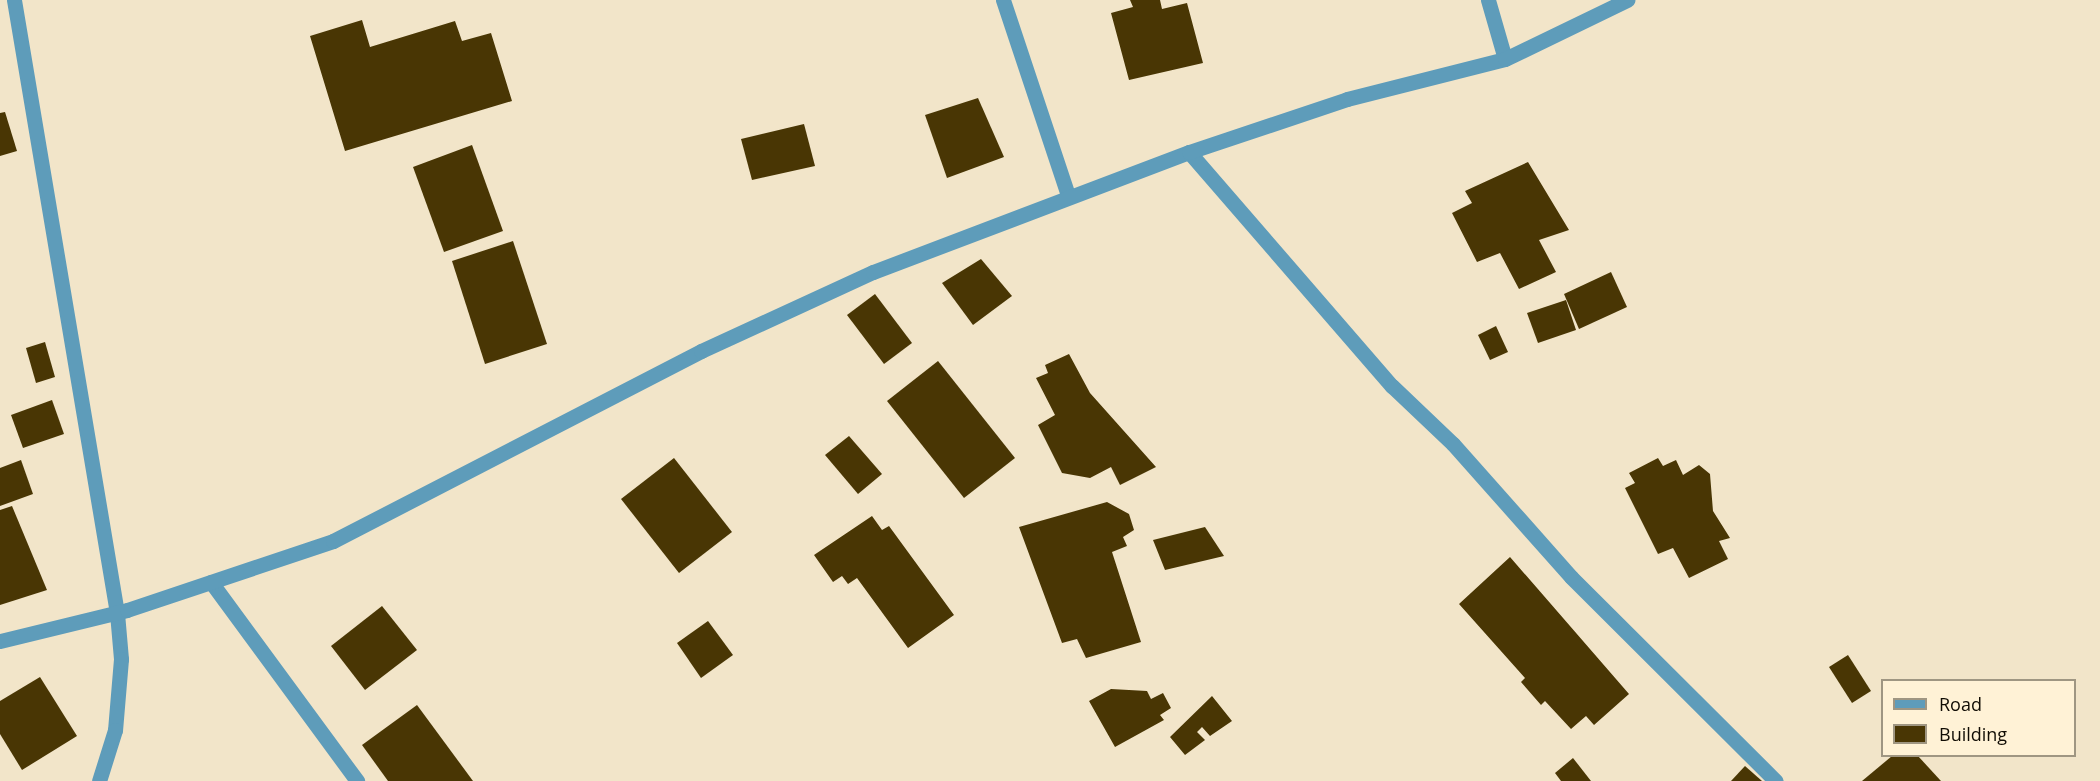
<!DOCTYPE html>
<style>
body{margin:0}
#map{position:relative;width:2100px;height:781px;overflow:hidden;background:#f2e5c9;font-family:"Open Sans",sans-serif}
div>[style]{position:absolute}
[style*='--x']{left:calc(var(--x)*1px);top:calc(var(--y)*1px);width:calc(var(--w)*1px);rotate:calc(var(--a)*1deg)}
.building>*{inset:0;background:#493604}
.minor>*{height:15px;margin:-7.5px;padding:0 7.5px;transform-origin:7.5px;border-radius:7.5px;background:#5e9cba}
span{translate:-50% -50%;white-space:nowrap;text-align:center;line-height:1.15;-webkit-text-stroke:6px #fff2d6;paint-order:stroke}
.legend{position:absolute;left:1881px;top:679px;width:195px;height:78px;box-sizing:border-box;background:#fff2d6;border:2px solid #9f9682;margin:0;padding:8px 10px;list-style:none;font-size:18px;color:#100c04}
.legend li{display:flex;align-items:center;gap:12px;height:30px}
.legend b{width:30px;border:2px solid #9f9682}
</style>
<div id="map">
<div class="building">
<div style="clip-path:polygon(1130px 0,1160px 0,1162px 9px,1187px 3px,1203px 63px,1129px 80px,1111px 13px,1133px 7px)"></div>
<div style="clip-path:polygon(362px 20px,370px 47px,455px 21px,462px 41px,491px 33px,512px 101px,345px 151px,310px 36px)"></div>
<div style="clip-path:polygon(978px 98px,1004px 157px,947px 178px,925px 115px)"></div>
<div style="clip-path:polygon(5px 112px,17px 151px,0 156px,0 113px)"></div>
<div style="clip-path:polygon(804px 124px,815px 166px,752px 180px,741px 139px)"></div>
<div style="clip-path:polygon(472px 145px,503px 231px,444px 252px,413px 167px)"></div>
<div style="clip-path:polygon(1528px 162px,1569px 230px,1539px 240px,1556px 272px,1519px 289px,1500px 253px,1477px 262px,1452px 213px,1472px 203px,1465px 191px)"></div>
<div style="clip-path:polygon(513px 241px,547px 344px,485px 364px,452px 261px)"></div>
<div style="clip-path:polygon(981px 259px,1012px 296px,973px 325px,942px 283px)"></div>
<div style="clip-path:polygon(1611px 272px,1627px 307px,1579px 329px,1564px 294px)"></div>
<div style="clip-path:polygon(875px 294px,912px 343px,884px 364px,847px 315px)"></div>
<div style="clip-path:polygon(1566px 300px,1576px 330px,1538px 343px,1527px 313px)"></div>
<div style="clip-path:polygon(1496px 326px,1508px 352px,1490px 360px,1478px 335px)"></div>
<div style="clip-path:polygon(45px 342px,55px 377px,36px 383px,26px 348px)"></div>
<div style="clip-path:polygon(1069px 354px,1090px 393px,1156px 467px,1120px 485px,1111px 467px,1090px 478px,1062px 473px,1038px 425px,1055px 415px,1036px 378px,1048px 373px,1045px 365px)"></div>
<div style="clip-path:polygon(938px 361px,1015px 458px,964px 498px,887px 401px)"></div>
<div style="clip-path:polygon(52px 400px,64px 434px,23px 448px,11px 415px)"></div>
<div style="clip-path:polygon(849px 436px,882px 474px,858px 494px,825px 455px)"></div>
<div style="clip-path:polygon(674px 458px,732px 532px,679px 573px,621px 499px)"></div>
<div style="clip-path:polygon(1658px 458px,1663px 466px,1676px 460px,1683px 475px,1699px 465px,1710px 474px,1713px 511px,1730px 538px,1719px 541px,1728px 559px,1689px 578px,1673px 548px,1658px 554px,1625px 488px,1635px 483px,1629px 473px)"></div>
<div style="clip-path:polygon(21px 460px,33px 494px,0 506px,0 468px)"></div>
<div style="clip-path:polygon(1107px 502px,1129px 514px,1134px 530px,1123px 537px,1127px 546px,1112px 552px,1141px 642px,1086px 658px,1077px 639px,1062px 643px,1019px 527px)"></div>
<div style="clip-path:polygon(12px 506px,47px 590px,0 605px,0 510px)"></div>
<div style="clip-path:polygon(872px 516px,882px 530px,889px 526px,954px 615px,908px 648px,857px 578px,848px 584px,842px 576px,833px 582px,814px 555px)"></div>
<div style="clip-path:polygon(1205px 527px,1224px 556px,1165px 570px,1153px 540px)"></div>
<div style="clip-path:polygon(1510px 557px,1629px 694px,1594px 725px,1586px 716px,1571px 729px,1545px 701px,1541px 705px,1521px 682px,1525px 678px,1459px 604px)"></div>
<div style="clip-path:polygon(382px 606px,417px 650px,365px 690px,331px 646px)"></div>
<div style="clip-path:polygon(708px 621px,733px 655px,701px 678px,677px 643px)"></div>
<div style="clip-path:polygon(1848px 655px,1871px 691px,1852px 703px,1829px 667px)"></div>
<div style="clip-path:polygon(40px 677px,77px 736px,22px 770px,0 734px,0 701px)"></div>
<div style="clip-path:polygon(1111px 689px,1147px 691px,1151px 699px,1163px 693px,1171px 708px,1160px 715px,1164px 720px,1115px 747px,1089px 701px)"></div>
<div style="clip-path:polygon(1212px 696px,1232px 721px,1210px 736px,1202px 727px,1197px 732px,1205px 740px,1185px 755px,1170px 737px)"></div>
<div style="clip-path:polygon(417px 705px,473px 781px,388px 781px,362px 745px)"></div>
<div style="clip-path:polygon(1892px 756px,1918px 756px,1941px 781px,1862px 781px)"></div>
<div style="clip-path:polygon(1573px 758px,1591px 781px,1561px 781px,1555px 773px)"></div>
<div style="clip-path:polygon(1745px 766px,1762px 781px,1731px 781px)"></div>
</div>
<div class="minor">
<div style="--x:14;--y:0;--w:622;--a:80.46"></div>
<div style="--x:117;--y:613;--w:46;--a:85"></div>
<div style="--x:121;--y:659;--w:71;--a:94.8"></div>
<div style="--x:115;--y:730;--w:53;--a:107.4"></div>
<div style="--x:1003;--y:0;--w:206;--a:71.6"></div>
<div style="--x:1488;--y:0;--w:61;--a:73.9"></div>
<div style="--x:1189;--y:152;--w:310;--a:49.1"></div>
<div style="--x:1392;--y:386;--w:84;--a:43.6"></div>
<div style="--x:1453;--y:444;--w:178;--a:48.4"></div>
<div style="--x:1571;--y:577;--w:289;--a:44.9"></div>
<div style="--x:211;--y:582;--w:247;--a:53.7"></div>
<div style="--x:0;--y:641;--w:131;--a:-13.7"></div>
<div style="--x:127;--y:610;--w:217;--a:-18.5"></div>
<div style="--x:333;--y:541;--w:414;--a:-27.3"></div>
<div style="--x:701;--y:351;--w:189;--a:-24.7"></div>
<div style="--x:873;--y:272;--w:338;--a:-20.8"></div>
<div style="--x:1189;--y:152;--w:167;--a:-18.5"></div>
<div style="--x:1347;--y:99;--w:163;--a:-14.2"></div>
<div style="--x:1505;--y:59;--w:136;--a:-25.8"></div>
</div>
<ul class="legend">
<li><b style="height:8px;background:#5e9cba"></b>Road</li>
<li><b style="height:16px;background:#493604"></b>Building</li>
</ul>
</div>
